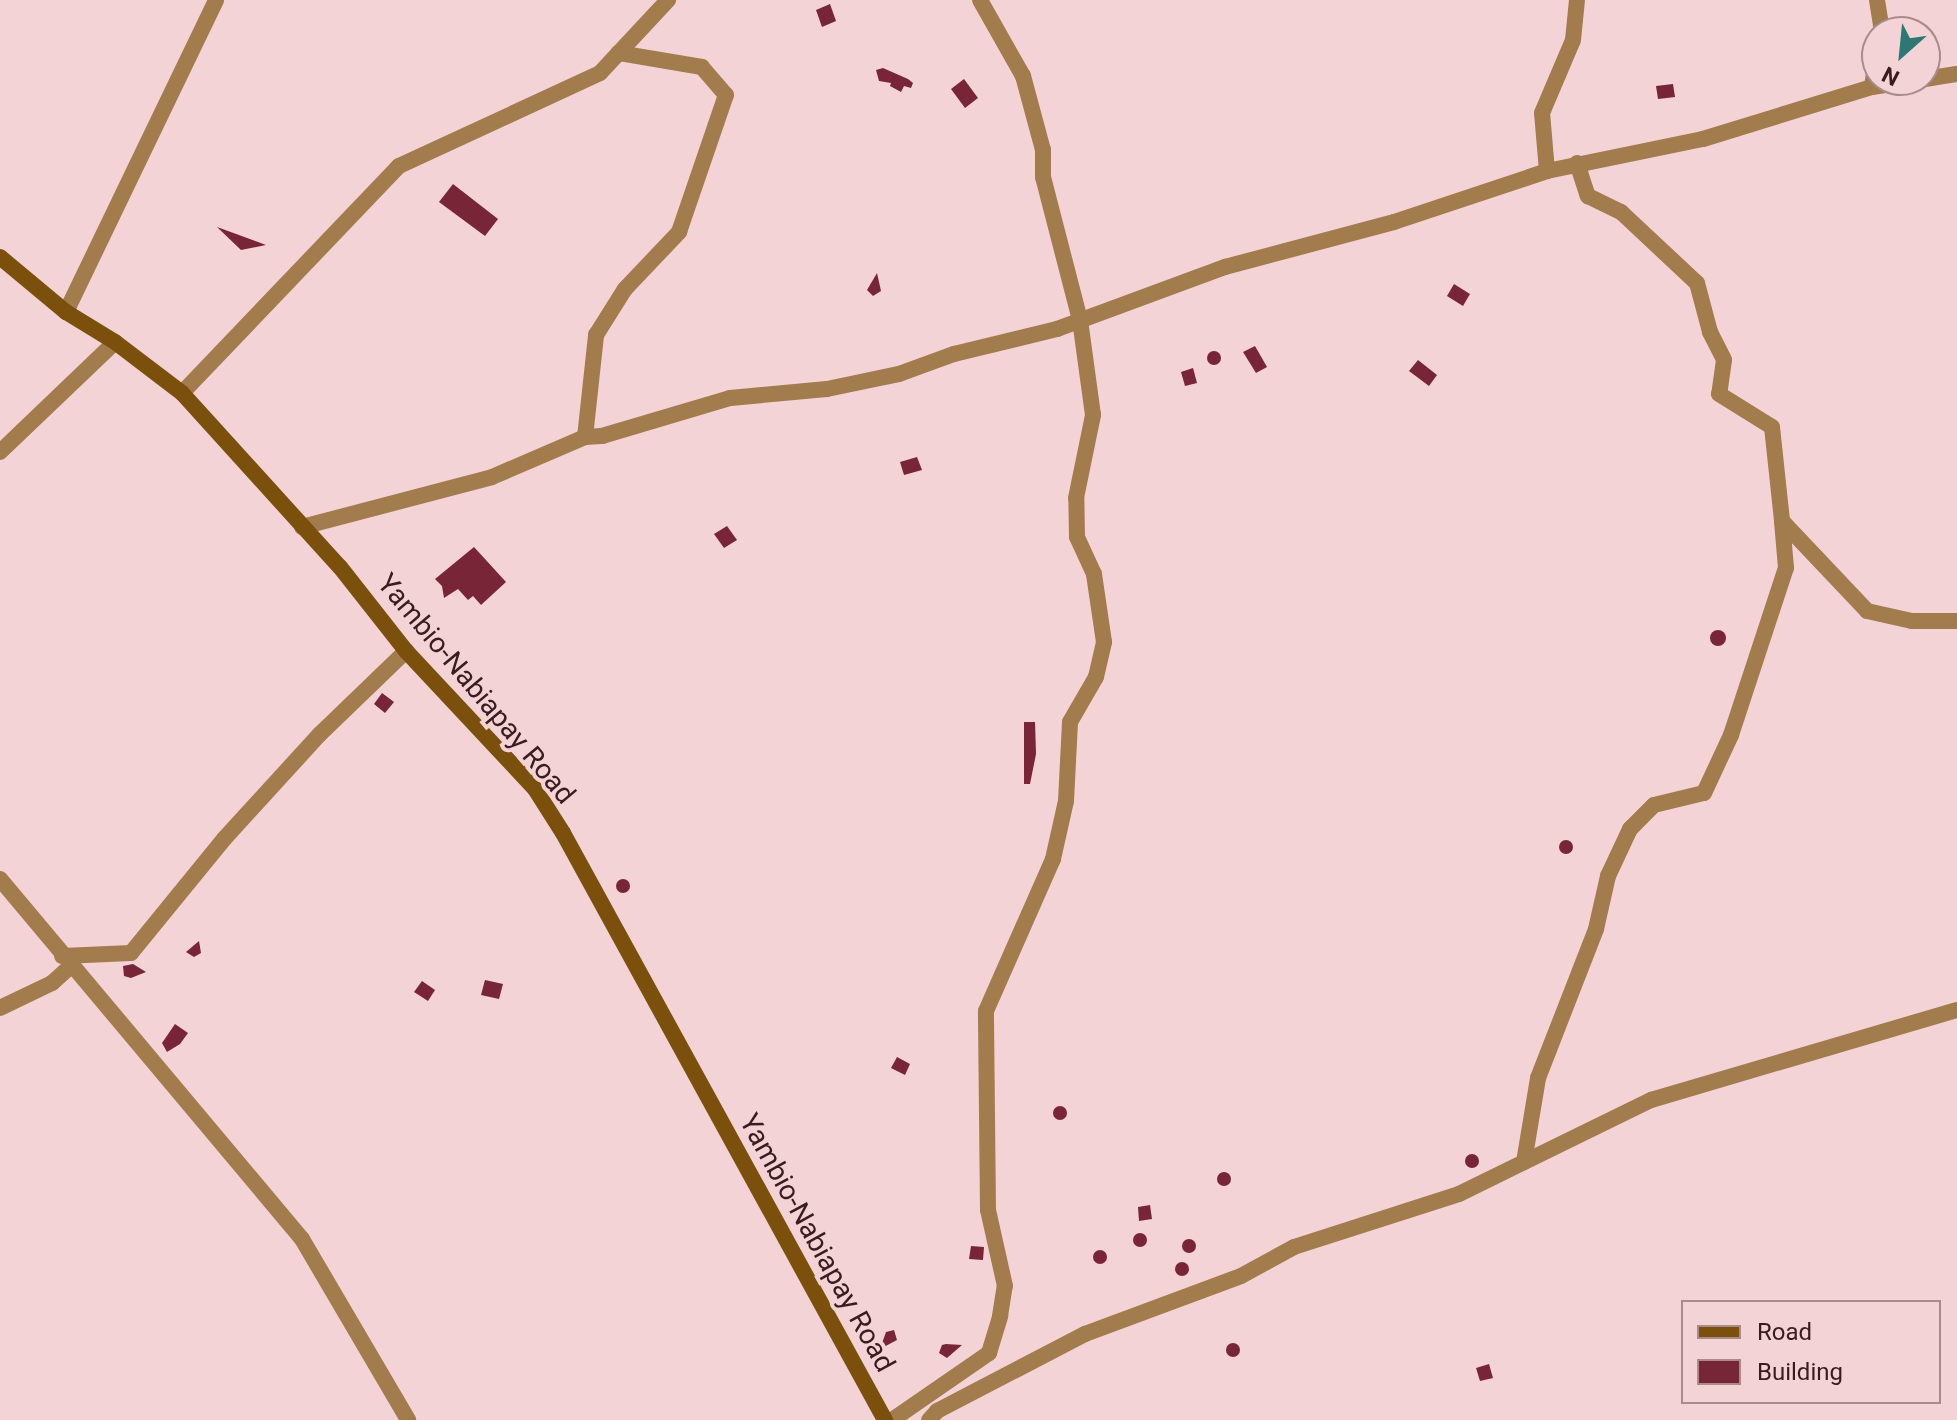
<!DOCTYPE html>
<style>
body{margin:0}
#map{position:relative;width:1957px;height:1420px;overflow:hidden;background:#f4d3d6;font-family:Roboto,sans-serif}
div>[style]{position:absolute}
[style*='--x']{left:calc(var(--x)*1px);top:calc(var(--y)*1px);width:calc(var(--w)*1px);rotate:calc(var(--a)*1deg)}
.building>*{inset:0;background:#782537}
.round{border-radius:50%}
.street>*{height:16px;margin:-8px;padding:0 8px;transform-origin:8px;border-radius:8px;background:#a27c4d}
.secondary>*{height:16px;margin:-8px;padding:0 8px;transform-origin:8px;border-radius:8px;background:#7b500c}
span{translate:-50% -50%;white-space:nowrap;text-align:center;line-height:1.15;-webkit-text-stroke:8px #f4d3d6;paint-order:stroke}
.street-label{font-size:28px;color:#391c20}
.legend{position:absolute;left:1681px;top:1300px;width:260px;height:104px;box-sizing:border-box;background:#f4d3d6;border:2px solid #a98a8d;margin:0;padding:10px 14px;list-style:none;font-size:24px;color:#391c20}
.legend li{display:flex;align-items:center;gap:16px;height:40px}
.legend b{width:40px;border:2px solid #a98a8d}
.north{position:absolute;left:1861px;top:16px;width:80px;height:80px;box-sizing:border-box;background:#f4d3d6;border:2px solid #a98a8d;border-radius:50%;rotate:207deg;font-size:22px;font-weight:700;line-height:32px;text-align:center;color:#391c20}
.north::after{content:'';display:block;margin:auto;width:28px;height:36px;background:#2e7774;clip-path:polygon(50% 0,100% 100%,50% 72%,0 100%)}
</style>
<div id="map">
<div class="building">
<div style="clip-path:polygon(830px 4px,836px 21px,822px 27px,816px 10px)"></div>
<div style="clip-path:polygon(883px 68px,908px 79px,913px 83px,911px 88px,904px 86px,901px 92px,890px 86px,891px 83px,879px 81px,876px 70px)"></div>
<div style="clip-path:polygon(964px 79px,978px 98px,965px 108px,951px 89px)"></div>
<div style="clip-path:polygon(1673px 84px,1675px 97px,1658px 99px,1656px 86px)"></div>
<div style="clip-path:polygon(453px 184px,498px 219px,485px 236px,439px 202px)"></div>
<div style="clip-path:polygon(217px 227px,266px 245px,241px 250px)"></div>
<div style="clip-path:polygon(877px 273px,881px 291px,873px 296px,867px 290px)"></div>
<div style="clip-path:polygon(1454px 284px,1470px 294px,1463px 306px,1447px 296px)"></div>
<div style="clip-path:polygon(1255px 346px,1267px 367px,1256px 373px,1243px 352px)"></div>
<div class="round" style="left:1207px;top:351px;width:14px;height:14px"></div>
<div style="clip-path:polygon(1418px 360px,1437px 375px,1429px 386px,1409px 371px)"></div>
<div style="clip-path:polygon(1193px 368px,1197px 383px,1185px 386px,1181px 372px)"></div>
<div style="clip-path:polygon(917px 457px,922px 470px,904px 475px,900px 462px)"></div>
<div style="clip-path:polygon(727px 526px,737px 540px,724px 548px,714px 534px)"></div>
<div style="clip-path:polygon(474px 547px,506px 582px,481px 605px,473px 596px,468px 600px,458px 589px,444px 598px,442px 586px,435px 579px)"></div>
<div class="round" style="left:1710px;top:630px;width:16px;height:16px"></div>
<div style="clip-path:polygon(382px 693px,394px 702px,385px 713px,374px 704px)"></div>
<div style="clip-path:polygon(1024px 722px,1035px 722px,1036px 754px,1030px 784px,1024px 784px)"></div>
<div class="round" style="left:1559px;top:840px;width:14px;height:14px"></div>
<div class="round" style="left:616px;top:879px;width:14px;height:14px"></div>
<div style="clip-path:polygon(199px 941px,201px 953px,194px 957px,186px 952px)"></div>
<div style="clip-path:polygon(133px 964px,146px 972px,131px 978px,124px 976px,123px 966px)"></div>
<div style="clip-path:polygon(485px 980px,503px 984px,499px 999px,481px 995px)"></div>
<div style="clip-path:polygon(422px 981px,435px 990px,428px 1001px,414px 992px)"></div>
<div style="clip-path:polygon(175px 1024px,188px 1033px,180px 1044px,167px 1052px,162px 1043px)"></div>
<div style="clip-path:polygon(897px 1057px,910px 1064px,905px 1075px,891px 1068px)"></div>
<div class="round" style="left:1053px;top:1106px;width:14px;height:14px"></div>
<div class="round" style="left:1465px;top:1154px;width:14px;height:14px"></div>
<div class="round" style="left:1217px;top:1172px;width:14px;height:14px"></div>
<div style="clip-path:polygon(1150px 1205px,1152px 1219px,1139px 1221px,1138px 1207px)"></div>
<div class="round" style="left:1133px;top:1233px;width:14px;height:14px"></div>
<div class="round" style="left:1182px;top:1239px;width:14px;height:14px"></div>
<div style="clip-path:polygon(971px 1246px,984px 1247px,983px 1260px,969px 1259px)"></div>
<div class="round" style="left:1093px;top:1250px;width:14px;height:14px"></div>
<div class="round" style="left:1175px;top:1262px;width:14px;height:14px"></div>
<div style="clip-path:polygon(894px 1330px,897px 1340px,880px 1349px,886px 1332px)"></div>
<div class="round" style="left:1226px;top:1343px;width:14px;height:14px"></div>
<div style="clip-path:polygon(942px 1345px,946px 1344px,962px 1345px,947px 1358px,939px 1353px)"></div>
<div style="clip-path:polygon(1489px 1364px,1493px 1378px,1480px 1381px,1476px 1368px)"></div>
</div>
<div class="street">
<div style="--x:1877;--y:0;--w:32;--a:81"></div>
<div style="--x:1925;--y:79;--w:32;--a:-9"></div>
<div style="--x:1872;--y:87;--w:37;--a:-82"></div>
<div style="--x:1577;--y:163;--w:35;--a:72"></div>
<div style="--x:1588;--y:196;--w:37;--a:26"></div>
<div style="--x:1621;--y:212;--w:104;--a:43.1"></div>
<div style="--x:1697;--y:283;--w:51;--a:75.1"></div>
<div style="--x:1710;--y:332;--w:31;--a:63"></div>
<div style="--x:1724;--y:360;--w:34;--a:98"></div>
<div style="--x:1719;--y:394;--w:62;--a:31.9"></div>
<div style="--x:1772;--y:427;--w:95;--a:83.9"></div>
<div style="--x:1782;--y:521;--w:124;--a:46.6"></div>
<div style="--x:1867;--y:611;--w:46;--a:12.5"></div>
<div style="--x:1912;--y:621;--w:45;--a:0"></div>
<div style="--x:1547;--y:171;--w:58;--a:-94.9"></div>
<div style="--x:1542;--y:113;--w:79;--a:-67"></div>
<div style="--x:1573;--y:40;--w:40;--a:-84.3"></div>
<div style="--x:66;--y:312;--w:346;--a:-64.3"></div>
<div style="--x:182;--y:393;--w:314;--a:-46.3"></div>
<div style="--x:399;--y:166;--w:221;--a:-24.8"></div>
<div style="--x:600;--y:73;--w:100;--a:-47"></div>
<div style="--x:585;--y:437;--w:103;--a:-83.8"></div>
<div style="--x:596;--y:335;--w:54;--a:-57.8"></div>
<div style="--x:625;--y:289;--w:79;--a:-46.5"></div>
<div style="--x:679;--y:232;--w:145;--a:-71.1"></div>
<div style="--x:726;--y:95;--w:37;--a:-131"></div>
<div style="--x:702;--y:67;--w:85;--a:-170.5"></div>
<div style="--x:0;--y:452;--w:159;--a:-43.7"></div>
<div style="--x:302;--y:527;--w:196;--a:-14.7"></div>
<div style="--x:492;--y:477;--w:101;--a:-23.3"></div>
<div style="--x:585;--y:437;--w:17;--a:-3"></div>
<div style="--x:602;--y:436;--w:134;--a:-16.5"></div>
<div style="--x:730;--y:398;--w:97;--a:-5.3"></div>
<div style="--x:827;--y:389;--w:74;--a:-11.8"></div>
<div style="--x:899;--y:374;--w:59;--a:-20"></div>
<div style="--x:954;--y:354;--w:106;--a:-13.6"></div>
<div style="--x:1057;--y:329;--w:179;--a:-20.3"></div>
<div style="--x:1225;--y:267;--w:175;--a:-14.9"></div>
<div style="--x:1394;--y:222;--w:161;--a:-18.4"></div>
<div style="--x:1547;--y:171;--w:159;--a:-11.6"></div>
<div style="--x:1703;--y:139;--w:177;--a:-17.1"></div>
<div style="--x:1872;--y:87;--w:47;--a:-8.7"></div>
<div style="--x:0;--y:879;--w:470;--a:50"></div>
<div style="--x:302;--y:1239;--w:210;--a:59.6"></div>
<div style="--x:62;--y:956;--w:69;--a:-2.5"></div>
<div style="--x:131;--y:953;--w:147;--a:-50.8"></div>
<div style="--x:224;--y:839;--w:142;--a:-47.6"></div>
<div style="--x:320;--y:734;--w:120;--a:-44"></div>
<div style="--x:0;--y:1008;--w:58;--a:-25.7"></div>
<div style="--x:52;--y:983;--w:25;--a:-42"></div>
<div style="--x:1524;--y:1162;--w:85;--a:-80.5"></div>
<div style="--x:1538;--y:1078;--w:160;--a:-68.7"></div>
<div style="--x:1596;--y:929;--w:54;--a:-77.2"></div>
<div style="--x:1608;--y:876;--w:52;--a:-64.9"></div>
<div style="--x:1630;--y:829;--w:34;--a:-45"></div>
<div style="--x:1654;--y:805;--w:51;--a:-13.5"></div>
<div style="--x:1704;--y:793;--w:64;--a:-65"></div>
<div style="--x:1731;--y:735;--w:176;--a:-71.8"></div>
<div style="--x:1786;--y:568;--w:47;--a:-94.9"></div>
<div style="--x:892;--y:1420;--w:118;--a:-34.6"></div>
<div style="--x:989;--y:1353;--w:39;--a:-73"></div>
<div style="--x:1000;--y:1316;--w:30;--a:-81"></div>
<div style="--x:1005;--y:1286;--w:78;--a:-102.6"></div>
<div style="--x:988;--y:1210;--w:199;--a:-90.6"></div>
<div style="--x:986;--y:1011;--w:166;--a:-66.2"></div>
<div style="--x:1053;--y:859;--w:59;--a:-77.4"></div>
<div style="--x:1066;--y:801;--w:79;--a:-87.1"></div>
<div style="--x:1070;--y:722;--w:52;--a:-60"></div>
<div style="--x:1096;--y:677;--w:36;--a:-77"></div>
<div style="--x:1104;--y:642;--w:69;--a:-98.4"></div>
<div style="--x:1094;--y:574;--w:41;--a:-114.7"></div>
<div style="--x:1077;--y:537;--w:39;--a:-91"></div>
<div style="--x:1076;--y:498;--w:85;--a:-78.4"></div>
<div style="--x:1093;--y:415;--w:96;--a:-97.8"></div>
<div style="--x:1080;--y:320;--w:148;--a:-104.5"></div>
<div style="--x:1043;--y:177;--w:27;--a:-90"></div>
<div style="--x:1043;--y:150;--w:77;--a:-105.1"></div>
<div style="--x:1023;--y:76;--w:87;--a:-119.5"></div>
<div style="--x:929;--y:1420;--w:12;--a:-48"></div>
<div style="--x:937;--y:1411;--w:167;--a:-27.5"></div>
<div style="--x:1085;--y:1334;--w:166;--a:-20.4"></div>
<div style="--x:1241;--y:1276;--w:60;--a:-28.7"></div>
<div style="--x:1294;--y:1247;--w:173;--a:-17.8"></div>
<div style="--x:1459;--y:1194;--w:214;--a:-26.1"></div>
<div style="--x:1651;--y:1100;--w:319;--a:-16.4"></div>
</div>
<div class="secondary">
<div style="--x:0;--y:257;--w:86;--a:39.8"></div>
<div style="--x:66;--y:312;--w:57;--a:31.5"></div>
<div style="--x:115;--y:342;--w:84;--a:37.3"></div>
<div style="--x:182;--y:393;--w:235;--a:47.8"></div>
<div style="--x:340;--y:567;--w:107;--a:51.8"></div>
<div style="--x:406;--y:651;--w:189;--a:46.9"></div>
<div style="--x:535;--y:789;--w:52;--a:57.5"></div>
<div style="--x:563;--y:833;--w:670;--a:61.25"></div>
</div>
<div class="street-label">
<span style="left:476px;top:689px;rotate:50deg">Yambio-Nabiapay Road</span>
<span style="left:817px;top:1243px;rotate:61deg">Yambio-Nabiapay Road</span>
</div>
<ul class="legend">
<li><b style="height:10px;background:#7b500c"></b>Road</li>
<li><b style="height:22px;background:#782537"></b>Building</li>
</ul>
<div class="north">N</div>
</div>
